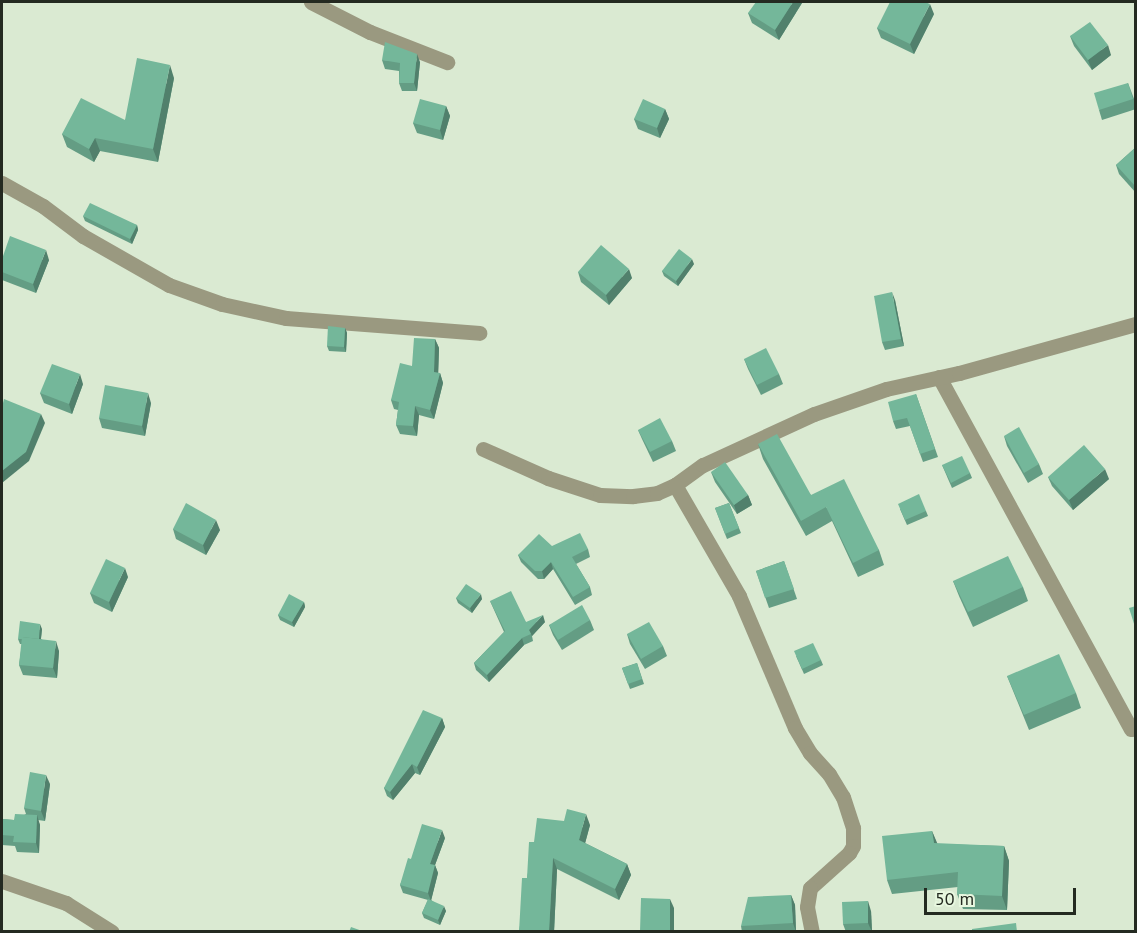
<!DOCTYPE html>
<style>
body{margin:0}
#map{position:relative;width:1137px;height:933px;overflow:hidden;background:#daead2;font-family:"PT Sans",sans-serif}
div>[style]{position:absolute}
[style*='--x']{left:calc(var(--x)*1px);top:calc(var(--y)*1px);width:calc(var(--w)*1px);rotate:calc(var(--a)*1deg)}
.street>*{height:15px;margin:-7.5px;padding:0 7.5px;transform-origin:7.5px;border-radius:7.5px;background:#9a9980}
.wall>*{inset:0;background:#649d84}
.shaded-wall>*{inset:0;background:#51806c}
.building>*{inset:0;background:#74b79a}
span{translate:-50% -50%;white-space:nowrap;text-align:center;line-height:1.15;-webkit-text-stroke:6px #e7f7df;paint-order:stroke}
.frame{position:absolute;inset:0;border:3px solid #242a21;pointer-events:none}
.scale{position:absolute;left:924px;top:888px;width:152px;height:27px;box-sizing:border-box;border:3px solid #242a21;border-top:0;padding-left:8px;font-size:18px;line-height:21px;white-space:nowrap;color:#242a21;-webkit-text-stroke:4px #e7f7df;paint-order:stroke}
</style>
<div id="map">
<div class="street">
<div style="--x:311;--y:2;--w:66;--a:27"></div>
<div style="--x:370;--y:32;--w:83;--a:21.3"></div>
<div style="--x:2;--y:183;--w:47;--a:29.3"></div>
<div style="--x:43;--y:206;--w:50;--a:36.9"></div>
<div style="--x:83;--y:236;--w:99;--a:29.7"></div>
<div style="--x:169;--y:285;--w:56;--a:19.7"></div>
<div style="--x:222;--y:304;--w:66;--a:12.3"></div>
<div style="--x:286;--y:318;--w:194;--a:4.4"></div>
<div style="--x:939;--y:377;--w:401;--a:61.4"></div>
<div style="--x:483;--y:449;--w:71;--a:24"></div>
<div style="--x:548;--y:478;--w:55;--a:18.1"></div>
<div style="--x:600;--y:495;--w:33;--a:2"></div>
<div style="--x:633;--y:496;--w:24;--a:-7"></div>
<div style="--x:657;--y:493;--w:20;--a:-24"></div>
<div style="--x:675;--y:485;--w:34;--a:-36"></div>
<div style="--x:703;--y:465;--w:122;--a:-24.7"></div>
<div style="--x:814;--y:414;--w:76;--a:-19.1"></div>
<div style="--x:886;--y:389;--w:75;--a:-12.4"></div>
<div style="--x:959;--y:373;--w:184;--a:-15.5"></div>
<div style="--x:675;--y:485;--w:128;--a:60"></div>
<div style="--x:739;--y:596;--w:143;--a:67"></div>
<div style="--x:795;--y:728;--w:29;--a:59"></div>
<div style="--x:810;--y:753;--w:28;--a:48"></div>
<div style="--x:829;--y:774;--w:27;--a:59"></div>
<div style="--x:843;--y:797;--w:33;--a:72"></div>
<div style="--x:853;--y:828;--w:18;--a:90"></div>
<div style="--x:853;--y:846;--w:8;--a:120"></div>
<div style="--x:849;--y:853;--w:52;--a:138.1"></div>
<div style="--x:810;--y:888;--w:19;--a:99"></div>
<div style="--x:807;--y:907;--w:25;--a:79"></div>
<div style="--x:2;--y:881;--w:68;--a:19"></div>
<div style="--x:66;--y:903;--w:54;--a:32.2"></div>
</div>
<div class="wall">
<div style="clip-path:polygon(802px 3px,779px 40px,752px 23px,748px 13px)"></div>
<div style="clip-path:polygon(934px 14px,914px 54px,881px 38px,877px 28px)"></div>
<div style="clip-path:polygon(1070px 36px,1111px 55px,1092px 70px,1074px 46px)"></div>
<div style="clip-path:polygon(382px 60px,420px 62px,417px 91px,402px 91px,399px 83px,399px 71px,385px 69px)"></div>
<div style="clip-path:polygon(174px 78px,158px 162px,100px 151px,94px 162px,67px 147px,62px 134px,125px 120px)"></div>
<div style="clip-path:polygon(1128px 83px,1136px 104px,1136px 109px,1102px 120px,1099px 110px)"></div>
<div style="clip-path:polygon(446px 106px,450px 116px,443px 140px,417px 133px,413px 123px)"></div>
<div style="clip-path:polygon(665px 109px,669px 119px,660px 138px,638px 129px,634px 119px)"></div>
<div style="clip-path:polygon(1136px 147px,1136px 193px,1119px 174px,1116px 165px)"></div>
<div style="clip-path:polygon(83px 216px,137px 225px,138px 230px,132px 244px,85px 221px)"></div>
<div style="clip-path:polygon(2px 259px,49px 260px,36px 293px,2px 280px)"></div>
<div style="clip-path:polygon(694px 264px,678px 286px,664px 276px,662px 271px)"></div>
<div style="clip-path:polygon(578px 272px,632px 278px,609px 305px,581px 282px)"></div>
<div style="clip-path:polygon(895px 300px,904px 346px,885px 350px,882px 342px)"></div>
<div style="clip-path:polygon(345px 328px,347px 333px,346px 352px,329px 351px,327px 346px)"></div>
<div style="clip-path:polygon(435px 339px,439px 348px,438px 373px,440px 373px,443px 383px,434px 419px,419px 415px,417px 436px,400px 434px,396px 425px,398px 410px,394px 409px,391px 400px,412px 366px)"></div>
<div style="clip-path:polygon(744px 359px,779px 374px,783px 384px,761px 395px,748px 369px)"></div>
<div style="clip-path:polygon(83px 384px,72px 414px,44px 403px,40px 393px)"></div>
<div style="clip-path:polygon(916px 394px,938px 457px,923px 462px,910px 426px,896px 429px,893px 421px)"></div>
<div style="clip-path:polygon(151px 403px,145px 436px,102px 428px,99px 418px)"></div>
<div style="clip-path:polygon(638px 430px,672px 441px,676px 451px,653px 462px,642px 439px)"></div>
<div style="clip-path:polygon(1004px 436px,1039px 464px,1043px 474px,1028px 483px,1007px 446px)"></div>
<div style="clip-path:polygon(758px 444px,811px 495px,879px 550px,884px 565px,858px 577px,832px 521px,806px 536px,763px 459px)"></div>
<div style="clip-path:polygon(942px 465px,970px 473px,972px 478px,952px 488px)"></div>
<div style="clip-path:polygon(711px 472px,748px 495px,752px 505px,737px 514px,715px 482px)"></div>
<div style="clip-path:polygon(1048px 477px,1109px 479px,1073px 510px,1052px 486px)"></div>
<div style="clip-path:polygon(729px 503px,741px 533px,727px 539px,715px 508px)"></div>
<div style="clip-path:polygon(900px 509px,926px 511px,928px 516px,907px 525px)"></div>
<div style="clip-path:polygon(173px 529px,220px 530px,206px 555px,176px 539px)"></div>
<div style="clip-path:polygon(552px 546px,588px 549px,590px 557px,576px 564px,590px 587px,592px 595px,575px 605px,553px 569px,544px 579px,538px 579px,521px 562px,518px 555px)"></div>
<div style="clip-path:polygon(784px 561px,797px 599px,769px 608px,756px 571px)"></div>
<div style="clip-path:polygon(128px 577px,112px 612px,94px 603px,90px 593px)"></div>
<div style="clip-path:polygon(953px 581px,1023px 587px,1028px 601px,973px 627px,959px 596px)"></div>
<div style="clip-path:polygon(456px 598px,482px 599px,472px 613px,458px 603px)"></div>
<div style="clip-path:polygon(490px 601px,526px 622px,545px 622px,532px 636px,533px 641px,524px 645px,489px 682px,476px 670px,474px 663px,504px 632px)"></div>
<div style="clip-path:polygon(304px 602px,305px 607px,294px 627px,280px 620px,278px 615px)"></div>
<div style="clip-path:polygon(590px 620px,594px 630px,562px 650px,553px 635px,549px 625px)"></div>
<div style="clip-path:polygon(42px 629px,41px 639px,59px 651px,57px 678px,23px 675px,19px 665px,22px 644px,20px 644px,18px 639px)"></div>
<div style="clip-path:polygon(627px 634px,663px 646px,667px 656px,645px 669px,630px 644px)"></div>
<div style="clip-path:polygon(796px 656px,821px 660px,823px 665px,804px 674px)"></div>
<div style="clip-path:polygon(637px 663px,644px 684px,630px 689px,622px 668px)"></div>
<div style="clip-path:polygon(1007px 676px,1076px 693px,1081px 708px,1029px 730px)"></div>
<div style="clip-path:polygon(442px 718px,445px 727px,420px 775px,415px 773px,393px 800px,387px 796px,384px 788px)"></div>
<div style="clip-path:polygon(50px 784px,45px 821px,38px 820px,40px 825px,39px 853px,17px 852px,15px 846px,2px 845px,2px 819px,14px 820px,26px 814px,24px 808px)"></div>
<div style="clip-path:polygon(590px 825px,585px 843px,627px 864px,631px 875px,619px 900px,557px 869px,554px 932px,519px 932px,527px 878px,534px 842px)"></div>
<div style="clip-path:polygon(932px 831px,937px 844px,1004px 846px,1009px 861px,1007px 910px,963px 909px,957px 894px,958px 887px,892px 894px,887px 880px)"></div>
<div style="clip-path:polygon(445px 838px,435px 865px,438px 873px,431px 900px,446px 911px,440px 925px,424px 918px,422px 913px,428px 900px,403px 893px,400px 885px,411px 859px)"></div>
<div style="clip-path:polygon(791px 895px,795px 905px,796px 932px,742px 932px,741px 926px)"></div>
<div style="clip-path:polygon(871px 911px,872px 932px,846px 932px,843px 924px)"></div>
</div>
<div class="shaded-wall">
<div style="clip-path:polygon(793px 2px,802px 2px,802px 3px,779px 40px,775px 30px)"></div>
<div style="clip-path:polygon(930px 4px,934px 14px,914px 54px,910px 44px)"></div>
<div style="clip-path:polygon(1108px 45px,1111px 55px,1092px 70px,1088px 60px)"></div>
<div style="clip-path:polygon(417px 54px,420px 62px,417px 91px,414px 83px)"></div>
<div style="clip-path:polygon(170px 65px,174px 78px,158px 162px,153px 149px)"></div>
<div style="clip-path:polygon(446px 106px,450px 116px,443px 140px,440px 130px)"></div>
<div style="clip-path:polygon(665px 109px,669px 119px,660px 138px,657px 128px)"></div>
<div style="clip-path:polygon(95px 138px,100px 151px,94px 162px,89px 149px)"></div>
<div style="clip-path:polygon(137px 225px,138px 230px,132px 244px,130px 239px)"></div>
<div style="clip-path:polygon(46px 250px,49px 260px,36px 293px,33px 284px)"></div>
<div style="clip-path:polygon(692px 259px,694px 264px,678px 286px,676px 281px)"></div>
<div style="clip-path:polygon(629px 269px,632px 278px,609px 305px,606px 295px)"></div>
<div style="clip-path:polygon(892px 292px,895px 300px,904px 346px,901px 339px)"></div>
<div style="clip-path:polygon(345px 328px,347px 333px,346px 352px,344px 347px)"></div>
<div style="clip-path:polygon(435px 339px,439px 348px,438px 381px,434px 372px)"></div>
<div style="clip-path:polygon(440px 373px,443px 383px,434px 419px,430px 410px)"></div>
<div style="clip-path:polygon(80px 374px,83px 384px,72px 414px,69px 404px)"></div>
<div style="clip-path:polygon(148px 393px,151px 403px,145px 436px,142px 426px)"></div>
<div style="clip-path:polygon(415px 406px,419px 415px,417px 436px,413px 426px)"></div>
<div style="clip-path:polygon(41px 414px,45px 423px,29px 461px,2px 483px,2px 471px)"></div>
<div style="clip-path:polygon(1105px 469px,1109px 479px,1073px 510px,1069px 500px)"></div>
<div style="clip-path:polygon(748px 495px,752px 505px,737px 514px,734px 505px)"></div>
<div style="clip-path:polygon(216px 520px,220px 530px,206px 555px,203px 545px)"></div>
<div style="clip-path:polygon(551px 562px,553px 569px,544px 579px,542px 571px)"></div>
<div style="clip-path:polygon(125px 568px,128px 577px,112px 612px,109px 602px)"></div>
<div style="clip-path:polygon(481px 594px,482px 599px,472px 613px,470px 608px)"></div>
<div style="clip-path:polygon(304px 602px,305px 607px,294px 627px,292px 622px)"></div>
<div style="clip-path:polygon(543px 615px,545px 622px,532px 636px,529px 630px)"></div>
<div style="clip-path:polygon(40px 624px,42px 629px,40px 646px,38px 642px)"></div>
<div style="clip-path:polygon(522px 638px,524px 645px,489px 682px,487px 675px)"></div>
<div style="clip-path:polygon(56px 641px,59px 651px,57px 678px,53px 668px)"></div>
<div style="clip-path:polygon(442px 718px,445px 727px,420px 775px,417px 767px)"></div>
<div style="clip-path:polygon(412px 764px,415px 773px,393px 800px,390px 792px)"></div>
<div style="clip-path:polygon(46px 775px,50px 784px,45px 821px,41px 811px)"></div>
<div style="clip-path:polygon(586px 814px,590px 825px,583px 851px,579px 840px)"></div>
<div style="clip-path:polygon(37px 815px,40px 825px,39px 853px,36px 843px)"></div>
<div style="clip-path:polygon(442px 830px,445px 838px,435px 865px,438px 873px,431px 901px,428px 893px,430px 864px)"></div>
<div style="clip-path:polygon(932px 831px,938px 845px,934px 843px)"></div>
<div style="clip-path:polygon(1004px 846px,1009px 861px,1007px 910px,1002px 896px)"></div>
<div style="clip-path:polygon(553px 858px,557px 869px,554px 932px,549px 932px)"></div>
<div style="clip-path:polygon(627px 864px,631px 875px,619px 900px,615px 889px)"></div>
<div style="clip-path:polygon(791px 895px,795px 905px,796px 932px,793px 923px)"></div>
<div style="clip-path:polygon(670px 899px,674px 908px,674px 932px,670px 932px)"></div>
<div style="clip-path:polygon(868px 901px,871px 911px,872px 932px,868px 923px)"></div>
<div style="clip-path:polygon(444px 906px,446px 911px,440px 925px,438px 920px)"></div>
</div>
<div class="building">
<div style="clip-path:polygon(756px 2px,793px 2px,775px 30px,748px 13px)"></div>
<div style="clip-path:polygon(890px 2px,925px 2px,930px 4px,910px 44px,877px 28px)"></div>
<div style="clip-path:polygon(1090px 22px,1108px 45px,1088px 60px,1070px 36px)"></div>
<div style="clip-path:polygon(385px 42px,417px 54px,414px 83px,399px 83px,400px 63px,382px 60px)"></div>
<div style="clip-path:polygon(137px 58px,170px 65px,153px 149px,95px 138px,89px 149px,62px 134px,81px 98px,125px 120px)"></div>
<div style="clip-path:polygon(1128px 83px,1133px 99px,1099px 110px,1094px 93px)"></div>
<div style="clip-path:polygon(420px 99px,446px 106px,440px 130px,413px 123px)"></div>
<div style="clip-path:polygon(643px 99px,665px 109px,657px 128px,634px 119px)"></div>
<div style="clip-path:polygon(1136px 147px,1136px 187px,1116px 165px)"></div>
<div style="clip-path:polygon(90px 203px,137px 225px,130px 239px,83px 216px)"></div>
<div style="clip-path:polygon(10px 236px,46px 250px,33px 284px,2px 272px,2px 259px)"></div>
<div style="clip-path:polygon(601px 245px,629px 269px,606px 295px,578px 272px)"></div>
<div style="clip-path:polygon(679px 249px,692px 259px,676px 281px,662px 271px)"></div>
<div style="clip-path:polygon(892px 292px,901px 339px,882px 342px,874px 296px)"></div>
<div style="clip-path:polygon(328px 326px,345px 328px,344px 347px,327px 346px)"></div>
<div style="clip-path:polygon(414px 338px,435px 339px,434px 372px,440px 373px,430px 410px,415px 406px,413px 426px,396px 425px,399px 402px,391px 400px,400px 363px,412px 366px)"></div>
<div style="clip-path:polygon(766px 348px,779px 374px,757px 385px,744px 359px)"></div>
<div style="clip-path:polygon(52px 364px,80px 374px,69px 404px,40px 393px)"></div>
<div style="clip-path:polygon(105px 385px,148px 393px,142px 426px,99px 418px)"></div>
<div style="clip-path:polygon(916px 394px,935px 449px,920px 454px,907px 418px,893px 421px,888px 402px)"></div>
<div style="clip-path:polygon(4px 399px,41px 414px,26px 452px,2px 471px,2px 407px)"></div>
<div style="clip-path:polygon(660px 418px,672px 441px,650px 452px,638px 430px)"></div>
<div style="clip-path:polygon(1019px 427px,1039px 464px,1024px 473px,1004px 436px)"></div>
<div style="clip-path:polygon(777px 434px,811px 495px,844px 479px,879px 550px,853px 563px,826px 507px,801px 521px,758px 444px)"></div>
<div style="clip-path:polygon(1084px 445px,1105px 469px,1069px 500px,1048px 477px)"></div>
<div style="clip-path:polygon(962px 456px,970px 473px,951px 483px,942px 465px)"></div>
<div style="clip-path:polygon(725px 462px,748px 495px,734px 505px,711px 472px)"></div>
<div style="clip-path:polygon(919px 494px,926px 511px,905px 520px,898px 504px)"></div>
<div style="clip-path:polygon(186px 503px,216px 520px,203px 545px,173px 529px)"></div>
<div style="clip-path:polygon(729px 503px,739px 528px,725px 534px,715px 508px)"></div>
<div style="clip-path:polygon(580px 533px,588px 549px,572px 557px,590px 587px,573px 597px,551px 562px,542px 571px,535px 571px,518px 555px,539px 534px,552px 546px)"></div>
<div style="clip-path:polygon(1008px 556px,1023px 587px,968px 612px,953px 581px)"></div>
<div style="clip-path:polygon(106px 559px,125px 568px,109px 602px,90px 593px)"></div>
<div style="clip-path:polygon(784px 561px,794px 589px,765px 598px,756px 571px)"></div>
<div style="clip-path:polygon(466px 584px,481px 594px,470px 608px,456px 598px)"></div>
<div style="clip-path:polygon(511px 591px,526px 622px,543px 615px,529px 630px,531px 634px,522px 638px,487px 675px,474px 663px,505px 631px,490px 601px)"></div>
<div style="clip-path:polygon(289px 594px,304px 602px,292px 622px,278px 615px)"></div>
<div style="clip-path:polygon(582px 605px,590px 620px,558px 640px,549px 625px)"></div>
<div style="clip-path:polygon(1136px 606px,1136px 630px,1129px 608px)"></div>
<div style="clip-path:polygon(20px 621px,40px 624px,39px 639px,22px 637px,22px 639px,18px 639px)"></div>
<div style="clip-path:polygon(649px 622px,663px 646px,641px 659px,627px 634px)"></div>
<div style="clip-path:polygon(22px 637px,56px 641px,53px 668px,19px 665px)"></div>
<div style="clip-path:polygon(813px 643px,821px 660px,802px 669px,794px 651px)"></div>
<div style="clip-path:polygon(1059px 654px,1076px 693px,1024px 715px,1007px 676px)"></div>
<div style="clip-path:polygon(637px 663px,642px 679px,628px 684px,622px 668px)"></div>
<div style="clip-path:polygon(423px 710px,442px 718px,417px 767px,412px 764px,390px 792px,384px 788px)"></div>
<div style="clip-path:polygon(30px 772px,46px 775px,41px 811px,24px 808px)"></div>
<div style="clip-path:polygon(567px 809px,586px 814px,579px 840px,627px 864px,615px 889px,553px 858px,549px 932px,519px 932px,522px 878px,527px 878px,529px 842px,534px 842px,537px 818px,564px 821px)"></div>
<div style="clip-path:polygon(15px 814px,37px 815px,36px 843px,13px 842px,14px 836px,2px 835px,2px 819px,14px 820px)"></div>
<div style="clip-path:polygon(422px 824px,442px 830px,430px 864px,435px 865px,428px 893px,400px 885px,408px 858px,411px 859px)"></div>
<div style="clip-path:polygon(932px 831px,934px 843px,1004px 846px,1002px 896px,957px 894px,958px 872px,887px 880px,882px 836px)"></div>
<div style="clip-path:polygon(791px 895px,793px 923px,741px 926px,748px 897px)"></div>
<div style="clip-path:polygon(641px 898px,670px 899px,670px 932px,640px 932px)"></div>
<div style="clip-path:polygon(428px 899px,444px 906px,438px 920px,422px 913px)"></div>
<div style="clip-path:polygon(868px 901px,868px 923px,843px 924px,842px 902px)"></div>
<div style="clip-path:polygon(1016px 923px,1017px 932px,972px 932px,972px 929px)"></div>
<div style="clip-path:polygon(351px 927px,365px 932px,349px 932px)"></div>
</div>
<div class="frame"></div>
<div class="scale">50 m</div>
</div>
